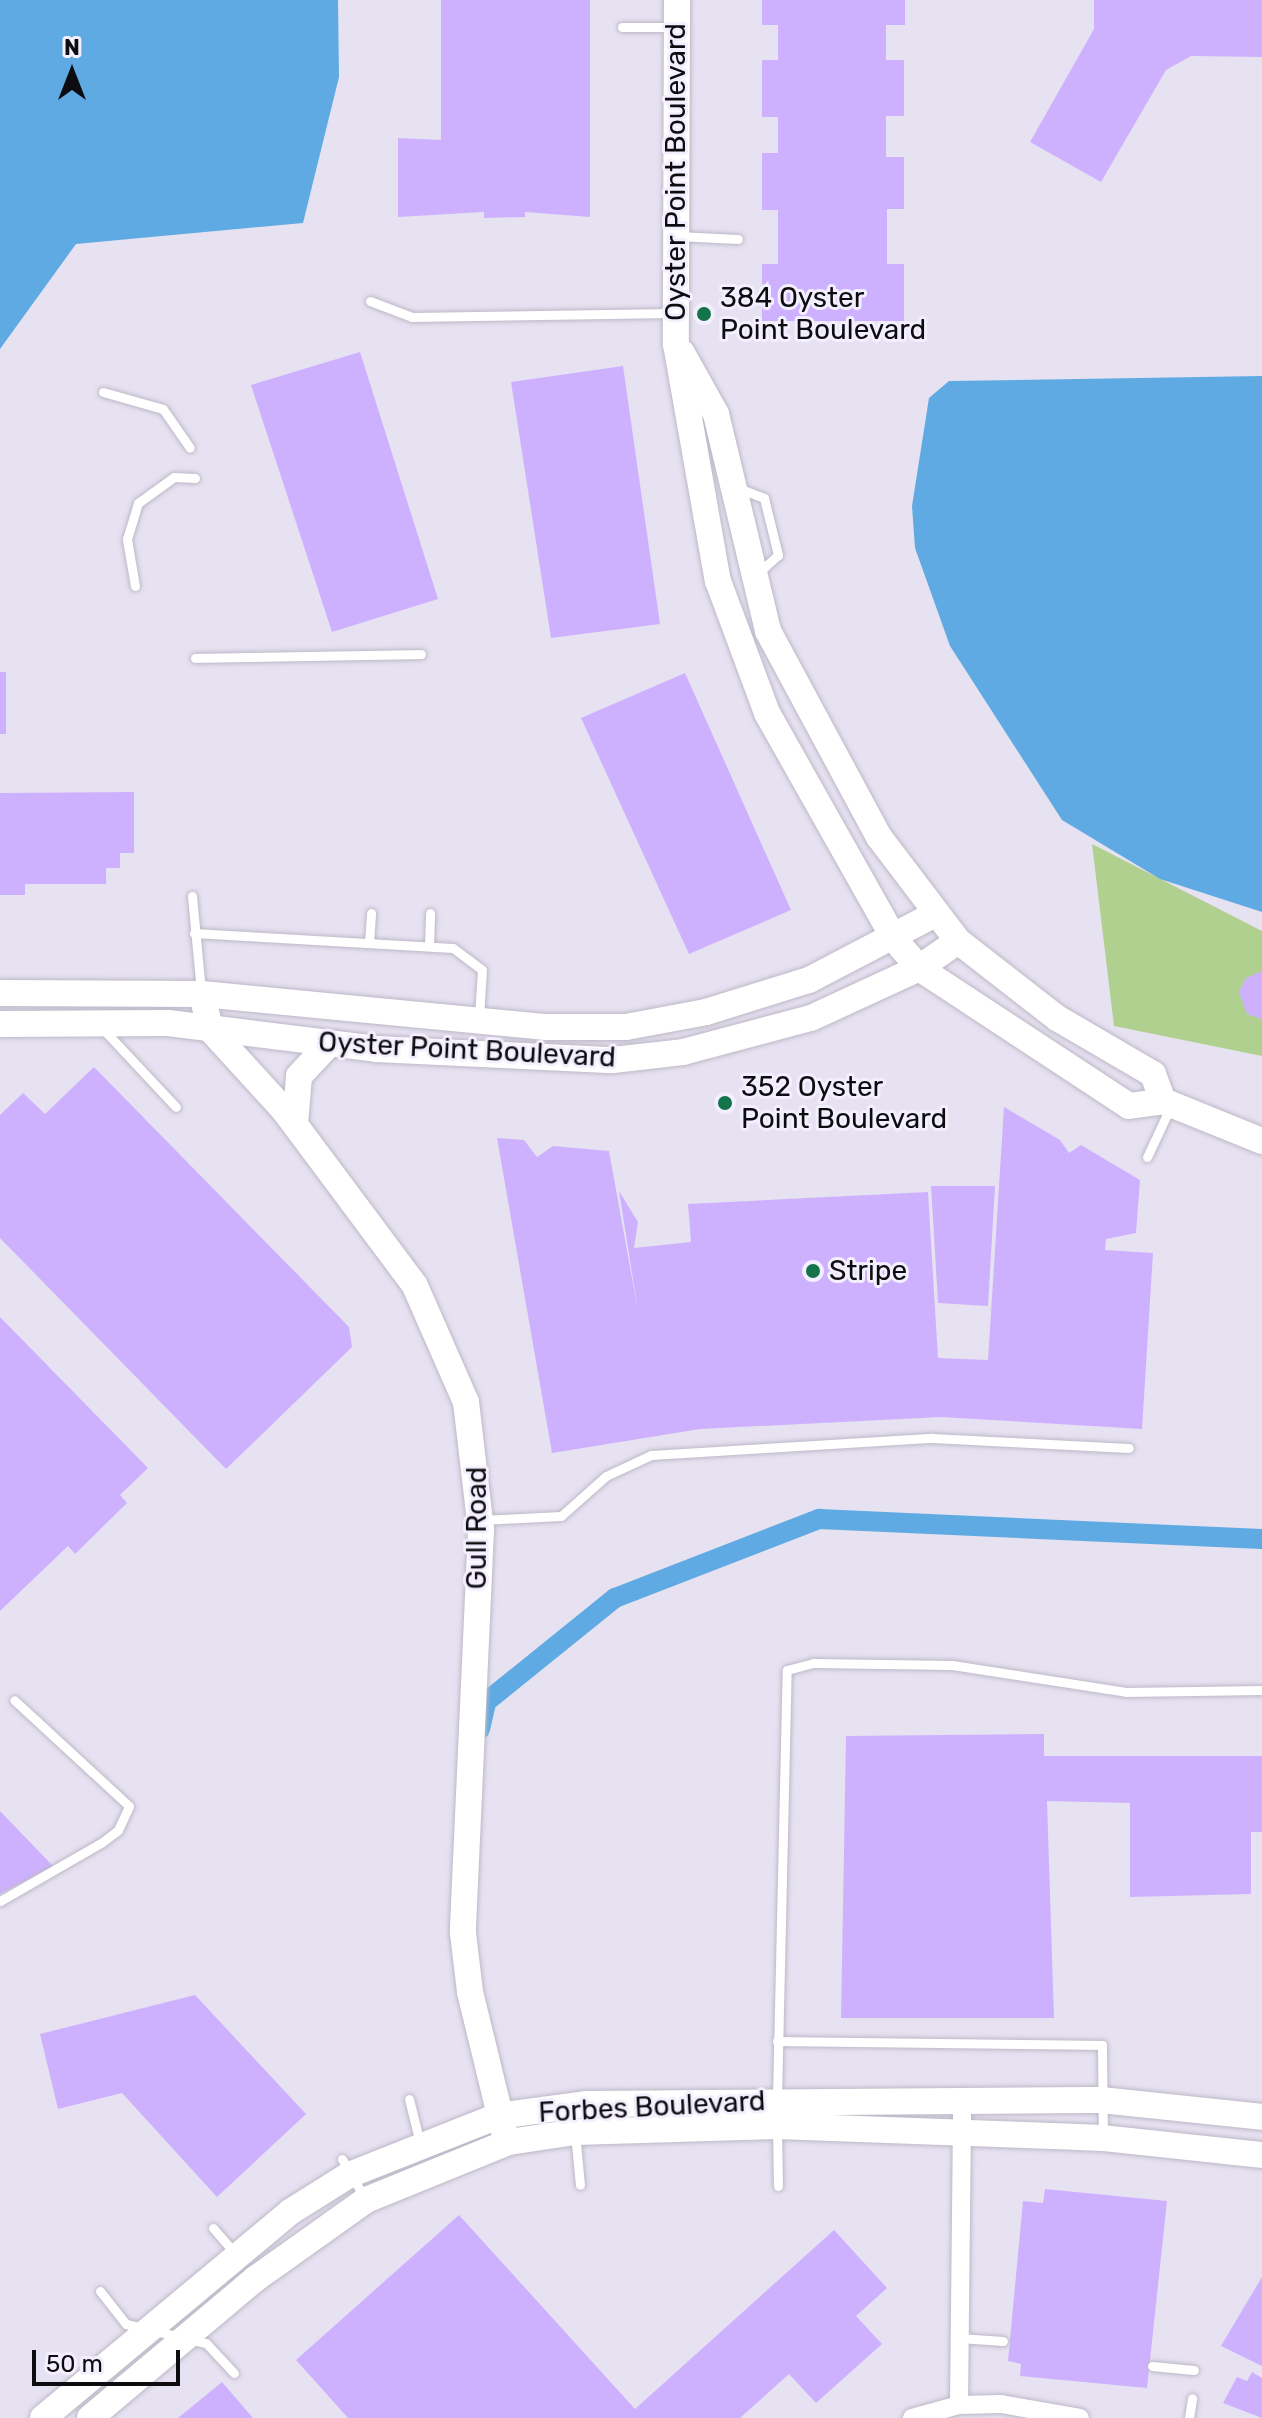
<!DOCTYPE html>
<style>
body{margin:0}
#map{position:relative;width:1262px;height:2418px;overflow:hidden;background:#e7e2f1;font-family:Rubik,sans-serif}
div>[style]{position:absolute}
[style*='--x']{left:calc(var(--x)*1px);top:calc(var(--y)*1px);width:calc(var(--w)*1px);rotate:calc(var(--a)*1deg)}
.green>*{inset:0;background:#afd08f}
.water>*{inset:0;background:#5faae2}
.canal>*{height:20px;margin:-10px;padding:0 10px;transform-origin:10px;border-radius:10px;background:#5faae2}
.building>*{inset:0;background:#ceb1fe}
.roads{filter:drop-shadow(0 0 2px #bdb8c7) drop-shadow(0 0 2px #bdb8c7)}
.lane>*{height:9px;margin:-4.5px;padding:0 4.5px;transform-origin:4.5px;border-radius:4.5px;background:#fff}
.street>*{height:18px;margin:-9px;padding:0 9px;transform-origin:9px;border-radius:9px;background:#fff}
.secondary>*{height:26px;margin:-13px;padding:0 13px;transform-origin:13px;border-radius:13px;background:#fff}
.dots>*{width:22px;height:22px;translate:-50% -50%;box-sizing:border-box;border:4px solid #f4effe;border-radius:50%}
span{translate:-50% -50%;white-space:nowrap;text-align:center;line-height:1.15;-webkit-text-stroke:6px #f4effe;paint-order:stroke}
.street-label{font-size:28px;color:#0d0c11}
.poi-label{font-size:28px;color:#0d0c11}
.left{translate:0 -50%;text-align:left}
.north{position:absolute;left:32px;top:32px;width:80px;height:80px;-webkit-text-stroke:6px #f4effe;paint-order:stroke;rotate:0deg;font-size:22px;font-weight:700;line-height:32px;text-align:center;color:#0d0c11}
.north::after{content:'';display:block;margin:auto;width:28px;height:36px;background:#0d0c11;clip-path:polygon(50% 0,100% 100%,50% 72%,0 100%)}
.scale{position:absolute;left:32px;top:2350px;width:148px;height:36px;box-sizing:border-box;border:4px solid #0d0c11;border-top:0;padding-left:10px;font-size:24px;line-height:28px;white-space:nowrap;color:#0d0c11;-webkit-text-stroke:6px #f4effe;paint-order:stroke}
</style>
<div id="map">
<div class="green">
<div style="clip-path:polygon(1092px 844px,1262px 931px,1262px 1056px,1114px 1026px)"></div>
</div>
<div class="water">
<div style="clip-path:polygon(0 0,338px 0,339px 77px,303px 223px,76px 244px,0 349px)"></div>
<div style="clip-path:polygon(1262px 376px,1262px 912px,1160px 879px,1062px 820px,950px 646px,915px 548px,912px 506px,929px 398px,949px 381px)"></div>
</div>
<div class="canal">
<div style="--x:480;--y:1729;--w:28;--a:-77"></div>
<div style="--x:486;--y:1702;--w:166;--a:-38.9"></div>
<div style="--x:615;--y:1598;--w:219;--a:-21.2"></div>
<div style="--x:819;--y:1519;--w:443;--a:2.6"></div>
</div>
<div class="building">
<div style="clip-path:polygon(441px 0,590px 0,590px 217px,525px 212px,525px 217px,484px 218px,484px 212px,398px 217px,398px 138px,441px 140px)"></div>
<div style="clip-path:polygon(762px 0,905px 0,905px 25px,886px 25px,886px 60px,904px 60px,904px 116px,886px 116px,886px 157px,904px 157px,904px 209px,887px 209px,887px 264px,904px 264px,904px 321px,762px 321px,762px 264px,778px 264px,778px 210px,762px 210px,762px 153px,778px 153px,778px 117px,762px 117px,762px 60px,778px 60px,778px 25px,762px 25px)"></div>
<div style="clip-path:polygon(1094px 0,1262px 0,1262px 57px,1191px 56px,1166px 70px,1101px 182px,1030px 142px,1094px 29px)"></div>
<div style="clip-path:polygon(360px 352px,438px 599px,332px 632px,251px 385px)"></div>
<div style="clip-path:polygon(623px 366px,660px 624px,551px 638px,511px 382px)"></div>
<div style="clip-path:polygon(0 672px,6px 672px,6px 734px,0 734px)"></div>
<div style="clip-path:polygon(685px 673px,791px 910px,689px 954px,581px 718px)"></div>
<div style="clip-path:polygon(134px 792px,134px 853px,120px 853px,120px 868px,106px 868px,106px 884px,25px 884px,25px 895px,0 895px,0 793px)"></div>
<div style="clip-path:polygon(1262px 971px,1262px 1019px,1247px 1014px,1239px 992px,1246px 978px)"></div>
<div style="clip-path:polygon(94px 1067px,349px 1327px,352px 1347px,226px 1469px,0 1238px,0 1115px,23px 1093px,45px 1114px)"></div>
<div style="clip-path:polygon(1004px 1107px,1060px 1140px,1069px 1153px,1081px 1145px,1140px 1180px,1136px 1233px,1106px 1239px,1105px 1250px,1153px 1253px,1142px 1429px,941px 1417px,700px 1429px,552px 1453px,497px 1138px,524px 1140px,537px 1157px,553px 1146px,609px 1151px,638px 1311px,619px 1191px,638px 1222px,634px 1248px,691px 1242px,688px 1204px,928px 1192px,938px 1358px,988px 1360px)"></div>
<div style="clip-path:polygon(931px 1186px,995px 1186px,988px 1306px,938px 1303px)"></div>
<div style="clip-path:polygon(0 1317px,148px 1468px,120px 1495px,127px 1503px,75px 1554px,68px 1546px,0 1611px)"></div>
<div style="clip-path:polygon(1044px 1734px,1044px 1756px,1262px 1756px,1262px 1832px,1251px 1832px,1251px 1894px,1130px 1897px,1130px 1803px,1047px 1801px,1054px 2018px,841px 2018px,846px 1736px)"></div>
<div style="clip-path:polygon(0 1811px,53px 1866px,0 1894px)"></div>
<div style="clip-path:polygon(195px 1995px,306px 2114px,217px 2197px,122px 2093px,58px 2109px,40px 2034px)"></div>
<div style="clip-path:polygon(1045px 2189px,1167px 2201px,1147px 2388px,1020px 2376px,1021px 2364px,1008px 2361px,1023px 2201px,1043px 2203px)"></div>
<div style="clip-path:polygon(459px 2215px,635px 2409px,834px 2230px,887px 2288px,856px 2316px,882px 2344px,816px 2403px,789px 2374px,740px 2418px,348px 2418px,296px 2360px)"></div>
<div style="clip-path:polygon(1262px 2277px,1262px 2366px,1221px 2346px)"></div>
<div style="clip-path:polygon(1252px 2372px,1262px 2378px,1262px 2418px,1223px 2403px,1237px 2377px,1247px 2381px)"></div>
<div style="clip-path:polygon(222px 2382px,253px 2418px,178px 2418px)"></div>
</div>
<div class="roads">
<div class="lane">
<div style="--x:622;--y:27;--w:53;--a:0"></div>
<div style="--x:677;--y:236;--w:61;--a:2.8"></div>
<div style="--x:370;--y:301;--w:45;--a:20.9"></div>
<div style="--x:412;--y:317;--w:260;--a:-0.9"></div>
<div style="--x:103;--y:392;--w:62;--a:15.8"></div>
<div style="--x:163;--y:409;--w:47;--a:55.3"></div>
<div style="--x:738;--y:488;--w:28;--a:21"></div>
<div style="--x:764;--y:498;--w:59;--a:76.2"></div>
<div style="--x:778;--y:555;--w:27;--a:138"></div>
<div style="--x:135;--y:586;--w:48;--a:-99.7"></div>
<div style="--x:127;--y:539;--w:38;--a:-73"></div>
<div style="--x:138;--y:503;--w:44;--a:-35.8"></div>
<div style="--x:174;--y:477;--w:21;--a:3"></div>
<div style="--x:195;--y:658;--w:226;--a:-1"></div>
<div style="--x:192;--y:896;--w:96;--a:84.6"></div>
<div style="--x:194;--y:933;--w:259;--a:3.3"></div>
<div style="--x:453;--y:948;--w:36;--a:37"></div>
<div style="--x:482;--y:970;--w:47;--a:93.7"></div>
<div style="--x:369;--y:943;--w:30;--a:-86"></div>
<div style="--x:429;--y:946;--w:33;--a:-88"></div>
<div style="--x:102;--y:1028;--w:108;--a:46.9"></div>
<div style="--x:1147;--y:1157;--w:54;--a:-64.9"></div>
<div style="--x:481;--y:1520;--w:80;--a:-2.9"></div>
<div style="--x:561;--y:1516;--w:60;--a:-41.6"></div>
<div style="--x:606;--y:1476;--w:50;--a:-25"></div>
<div style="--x:651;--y:1455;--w:282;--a:-3.5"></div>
<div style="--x:932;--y:1438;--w:197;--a:2.9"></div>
<div style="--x:0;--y:1901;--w:116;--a:-29.9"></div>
<div style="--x:101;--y:1843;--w:21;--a:-37"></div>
<div style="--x:118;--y:1830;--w:26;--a:-65"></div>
<div style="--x:129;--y:1806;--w:156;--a:-137.3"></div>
<div style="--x:777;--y:2041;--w:325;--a:0.7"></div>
<div style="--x:1102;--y:2045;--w:92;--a:89.4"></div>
<div style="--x:777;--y:2098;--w:428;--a:-88.7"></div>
<div style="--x:787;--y:1670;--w:28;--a:-15"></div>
<div style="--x:814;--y:1663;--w:138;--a:0.8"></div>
<div style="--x:952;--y:1665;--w:176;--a:8.8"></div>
<div style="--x:1126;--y:1692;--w:136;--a:-0.8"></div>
<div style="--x:409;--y:2099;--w:45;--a:76"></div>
<div style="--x:777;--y:2129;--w:57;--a:89"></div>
<div style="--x:575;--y:2133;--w:52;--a:84.5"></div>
<div style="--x:342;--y:2159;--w:44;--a:59.9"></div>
<div style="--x:213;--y:2228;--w:35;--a:49"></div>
<div style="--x:100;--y:2291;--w:42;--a:51.8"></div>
<div style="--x:126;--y:2324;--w:82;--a:13.4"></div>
<div style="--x:206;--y:2343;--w:41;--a:47"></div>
<div style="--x:959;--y:2338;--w:44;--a:3.9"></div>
<div style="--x:1152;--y:2366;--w:42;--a:5.4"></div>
<div style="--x:1189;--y:2418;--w:20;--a:-81"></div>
</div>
<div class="street">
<div style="--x:959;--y:2405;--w:303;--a:-89.4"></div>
<div style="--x:912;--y:2418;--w:49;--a:-15.5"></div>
<div style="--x:959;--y:2405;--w:42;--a:-1.4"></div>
<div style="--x:1001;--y:2404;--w:80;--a:10"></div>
</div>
<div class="secondary">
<div style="--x:677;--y:0;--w:344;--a:90.2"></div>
<div style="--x:676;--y:344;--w:241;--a:80"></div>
<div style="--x:718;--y:581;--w:141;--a:69.6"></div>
<div style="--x:767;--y:713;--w:261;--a:60.6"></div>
<div style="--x:895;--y:940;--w:37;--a:49"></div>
<div style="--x:919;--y:968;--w:251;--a:33.3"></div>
<div style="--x:1129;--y:1106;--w:34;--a:-8"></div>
<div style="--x:1163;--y:1101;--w:107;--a:22"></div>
<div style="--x:682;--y:353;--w:70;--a:60.9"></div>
<div style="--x:716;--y:414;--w:223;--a:76.5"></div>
<div style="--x:768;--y:631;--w:234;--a:61.7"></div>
<div style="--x:879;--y:837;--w:131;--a:52.8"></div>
<div style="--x:958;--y:941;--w:125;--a:37.9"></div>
<div style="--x:1057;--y:1018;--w:111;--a:30.3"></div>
<div style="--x:1153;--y:1074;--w:29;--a:70"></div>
<div style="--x:0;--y:993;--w:202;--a:0.3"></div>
<div style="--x:202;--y:994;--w:346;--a:5.5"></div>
<div style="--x:546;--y:1027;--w:80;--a:0"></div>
<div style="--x:626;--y:1027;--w:81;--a:-10.6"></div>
<div style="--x:706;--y:1012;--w:108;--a:-17.3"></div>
<div style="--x:809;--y:980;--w:142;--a:-27.6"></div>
<div style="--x:202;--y:994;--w:36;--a:77"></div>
<div style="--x:210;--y:1029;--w:110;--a:47.6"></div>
<div style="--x:284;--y:1110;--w:219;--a:53.3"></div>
<div style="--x:415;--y:1286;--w:127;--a:66.3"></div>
<div style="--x:466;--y:1402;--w:129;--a:83.3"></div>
<div style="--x:481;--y:1530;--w:403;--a:92.6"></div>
<div style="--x:463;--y:1933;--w:59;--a:83.2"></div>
<div style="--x:470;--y:1992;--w:143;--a:76.3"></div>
<div style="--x:0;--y:1024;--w:168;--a:-0.3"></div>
<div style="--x:168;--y:1023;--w:210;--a:7.1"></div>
<div style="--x:376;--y:1049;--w:237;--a:2.7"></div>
<div style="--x:613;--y:1060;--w:70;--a:-6.5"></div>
<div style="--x:683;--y:1052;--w:132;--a:-14.9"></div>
<div style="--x:811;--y:1018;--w:119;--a:-24.8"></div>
<div style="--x:919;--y:968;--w:47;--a:-34.7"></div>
<div style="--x:295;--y:1124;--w:48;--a:-85.2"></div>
<div style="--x:299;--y:1076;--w:42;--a:-46.9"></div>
<div style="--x:43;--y:2418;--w:322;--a:-39.8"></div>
<div style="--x:290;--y:2212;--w:70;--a:-32.1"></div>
<div style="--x:349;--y:2175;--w:160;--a:-21.6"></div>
<div style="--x:498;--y:2116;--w:90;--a:-7.7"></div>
<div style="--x:587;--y:2104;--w:514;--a:-0.45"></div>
<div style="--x:1101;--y:2100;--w:162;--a:6"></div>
<div style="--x:90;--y:2418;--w:216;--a:-40.1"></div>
<div style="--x:255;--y:2279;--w:136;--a:-35.4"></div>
<div style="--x:366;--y:2200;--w:154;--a:-22.1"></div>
<div style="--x:509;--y:2142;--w:67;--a:-8.6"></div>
<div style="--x:575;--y:2132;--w:202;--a:-1.7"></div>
<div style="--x:777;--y:2126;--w:326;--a:2.1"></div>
<div style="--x:1103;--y:2138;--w:160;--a:6.1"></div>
</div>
</div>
<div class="dots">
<div style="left:704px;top:314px;background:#13734a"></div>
<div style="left:725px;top:1103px;background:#13734a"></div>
<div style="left:813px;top:1271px;background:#13734a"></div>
</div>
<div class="street-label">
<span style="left:676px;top:172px;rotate:-90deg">Oyster Point Boulevard</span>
<span style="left:467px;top:1050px;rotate:3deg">Oyster Point Boulevard</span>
<span style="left:477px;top:1528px;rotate:-90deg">Gull Road</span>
<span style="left:652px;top:2107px;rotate:-3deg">Forbes Boulevard</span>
</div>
<div class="poi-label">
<span class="left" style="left:720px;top:314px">384 Oyster<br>Point Boulevard</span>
<span class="left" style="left:741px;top:1103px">352 Oyster<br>Point Boulevard</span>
<span class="left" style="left:829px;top:1271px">Stripe</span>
</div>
<div class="north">N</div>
<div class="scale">50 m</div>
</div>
